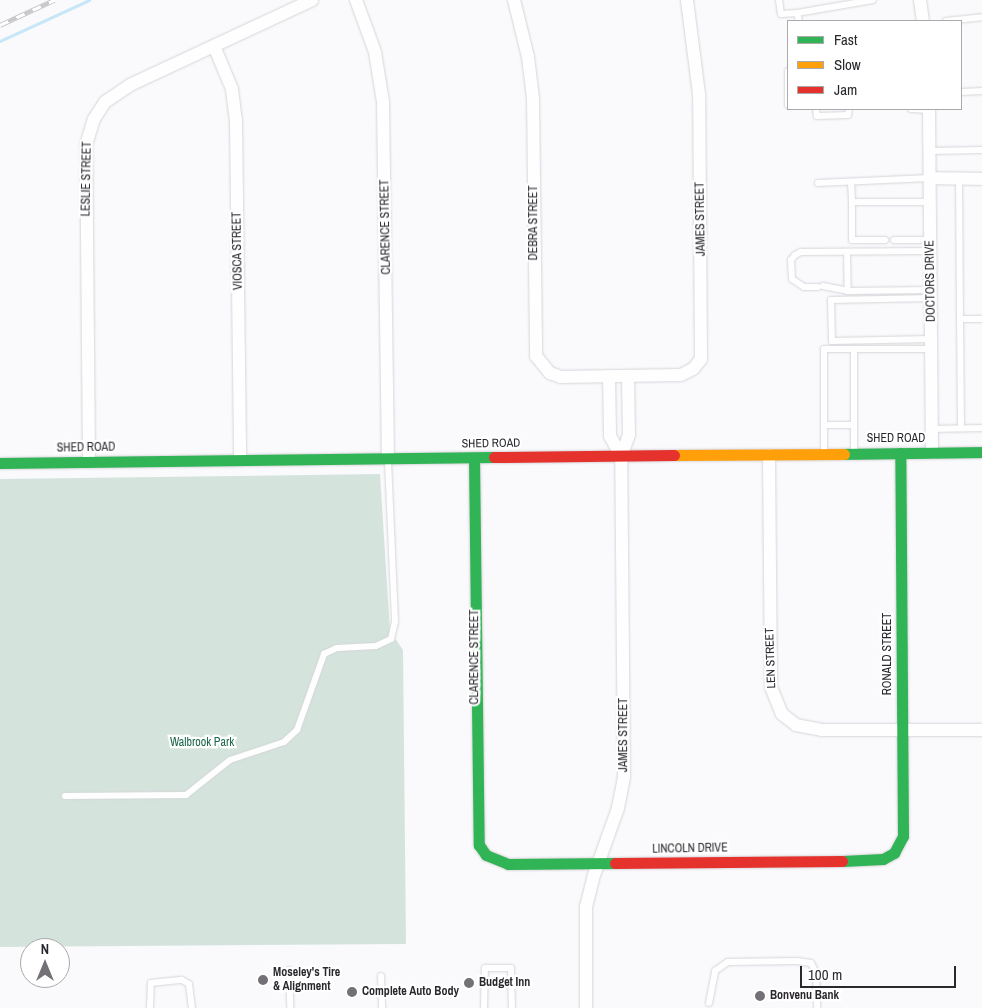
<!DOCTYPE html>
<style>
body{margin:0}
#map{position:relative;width:982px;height:1008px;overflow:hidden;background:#faf9fc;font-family:"Archivo Narrow",sans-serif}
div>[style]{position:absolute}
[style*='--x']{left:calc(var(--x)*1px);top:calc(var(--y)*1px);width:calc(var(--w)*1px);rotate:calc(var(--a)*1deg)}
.green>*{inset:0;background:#d4e4dd}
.stream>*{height:3px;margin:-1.5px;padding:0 1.5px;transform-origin:1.5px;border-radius:1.5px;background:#c6e7f7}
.roads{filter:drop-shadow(0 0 1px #d6d5d9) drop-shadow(0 0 1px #d6d5d9)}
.lane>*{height:6px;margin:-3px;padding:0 3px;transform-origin:3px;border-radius:3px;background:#fefeff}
.street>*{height:12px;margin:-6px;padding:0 6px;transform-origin:6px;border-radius:6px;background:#fefeff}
.fast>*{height:11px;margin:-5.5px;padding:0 5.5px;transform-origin:5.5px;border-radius:5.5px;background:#30b455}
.slow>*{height:11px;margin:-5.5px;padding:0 5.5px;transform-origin:5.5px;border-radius:5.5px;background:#ff9f0a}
.jam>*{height:11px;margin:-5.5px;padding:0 5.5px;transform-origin:5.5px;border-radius:5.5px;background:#e5322d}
.rail>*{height:5px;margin-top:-2.5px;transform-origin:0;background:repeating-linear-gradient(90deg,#fff 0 9px,#c7c7c7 0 18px);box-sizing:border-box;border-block:1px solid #c7c7c7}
.dots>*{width:14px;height:14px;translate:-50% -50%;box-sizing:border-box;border:2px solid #fff;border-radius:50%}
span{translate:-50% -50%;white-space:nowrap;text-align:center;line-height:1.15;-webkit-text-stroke:4.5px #fff;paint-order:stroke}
.street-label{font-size:12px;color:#2a282d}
.park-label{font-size:12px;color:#1a6649}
.poi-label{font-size:12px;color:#2a282d;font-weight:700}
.left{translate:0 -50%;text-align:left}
.legend{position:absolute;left:787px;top:20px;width:175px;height:90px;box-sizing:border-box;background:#fff;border:1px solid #aaa9ab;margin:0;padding:6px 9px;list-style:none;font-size:15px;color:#2a282d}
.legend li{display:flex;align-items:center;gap:10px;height:25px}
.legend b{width:25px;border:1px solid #aaa9ab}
.north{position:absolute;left:20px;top:938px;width:50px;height:50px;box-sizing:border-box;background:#fff;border:1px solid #aaa9ab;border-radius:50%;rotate:0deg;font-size:14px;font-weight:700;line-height:20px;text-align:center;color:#2a282d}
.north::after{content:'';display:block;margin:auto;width:18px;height:22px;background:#737175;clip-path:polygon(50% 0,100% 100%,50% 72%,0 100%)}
.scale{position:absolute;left:800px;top:966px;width:156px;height:22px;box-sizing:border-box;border:2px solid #2a282d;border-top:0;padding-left:6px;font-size:15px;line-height:18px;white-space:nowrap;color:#2a282d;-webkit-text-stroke:4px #fff;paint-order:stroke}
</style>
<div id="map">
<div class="green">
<div style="clip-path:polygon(380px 474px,390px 631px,403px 650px,406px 944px,0 947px,0 479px)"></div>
</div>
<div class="stream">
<div style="--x:0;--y:41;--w:98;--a:-24.7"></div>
</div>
<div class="roads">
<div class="lane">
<div style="--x:779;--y:0;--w:14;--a:82"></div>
<div style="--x:781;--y:14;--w:16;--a:-4"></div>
<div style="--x:799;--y:21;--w:8;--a:-104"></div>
<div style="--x:797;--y:13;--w:77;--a:-9.7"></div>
<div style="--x:946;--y:21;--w:36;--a:-6"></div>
<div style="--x:961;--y:92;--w:21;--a:-3"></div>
<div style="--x:788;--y:105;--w:34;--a:-90"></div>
<div style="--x:816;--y:109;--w:7;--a:82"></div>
<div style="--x:817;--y:116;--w:31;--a:-2"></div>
<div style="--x:848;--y:115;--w:6;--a:-81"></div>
<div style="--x:911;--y:109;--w:18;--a:3"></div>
<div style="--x:930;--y:151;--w:52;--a:-1.1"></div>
<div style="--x:959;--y:178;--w:141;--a:89.6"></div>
<div style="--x:851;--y:182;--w:20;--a:87"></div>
<div style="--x:818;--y:183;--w:112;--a:-2.6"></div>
<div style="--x:885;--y:240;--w:33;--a:180"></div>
<div style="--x:852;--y:240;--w:38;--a:-90"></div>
<div style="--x:852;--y:202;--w:78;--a:0"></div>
<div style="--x:894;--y:240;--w:37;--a:0"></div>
<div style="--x:847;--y:252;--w:39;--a:89"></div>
<div style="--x:823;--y:286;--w:25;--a:11"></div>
<div style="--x:848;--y:291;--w:83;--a:-0.7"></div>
<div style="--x:818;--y:287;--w:14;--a:180"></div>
<div style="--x:804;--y:287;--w:14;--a:-146"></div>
<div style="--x:792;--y:279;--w:19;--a:-93"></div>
<div style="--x:791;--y:260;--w:6;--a:-51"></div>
<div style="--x:795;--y:255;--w:7;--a:-27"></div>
<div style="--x:801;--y:252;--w:130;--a:-0.4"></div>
<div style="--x:931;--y:339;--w:99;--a:178.8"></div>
<div style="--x:832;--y:341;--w:41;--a:-91.4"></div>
<div style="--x:831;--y:300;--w:101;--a:-1.1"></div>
<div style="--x:854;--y:349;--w:104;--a:90"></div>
<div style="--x:824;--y:425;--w:30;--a:0"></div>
<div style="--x:961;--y:428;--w:109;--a:-90.5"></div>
<div style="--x:960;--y:319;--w:22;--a:0"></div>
<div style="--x:932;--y:429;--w:50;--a:-1.1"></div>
<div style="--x:824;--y:452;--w:103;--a:-90"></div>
<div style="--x:824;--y:349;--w:108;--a:0"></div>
<div style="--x:65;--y:796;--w:121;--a:-0.5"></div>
<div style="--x:186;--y:795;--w:56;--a:-38.5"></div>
<div style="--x:230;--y:760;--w:57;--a:-18.4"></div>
<div style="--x:284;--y:742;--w:18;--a:-43"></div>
<div style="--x:297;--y:730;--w:81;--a:-70.4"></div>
<div style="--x:324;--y:654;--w:14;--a:-25"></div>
<div style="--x:337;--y:648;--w:39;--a:-3"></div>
<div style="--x:376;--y:646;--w:17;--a:-25"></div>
<div style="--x:391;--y:639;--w:18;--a:-77"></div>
<div style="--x:395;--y:621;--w:162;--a:-92.5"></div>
<div style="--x:289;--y:970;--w:38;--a:88"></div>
<div style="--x:381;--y:976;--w:32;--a:88"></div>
<div style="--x:709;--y:1003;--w:33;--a:-79"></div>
<div style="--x:715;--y:971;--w:16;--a:-35"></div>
<div style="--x:728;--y:962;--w:69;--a:-0.8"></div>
<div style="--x:797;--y:961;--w:14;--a:8"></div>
<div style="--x:811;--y:963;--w:11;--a:63"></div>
<div style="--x:816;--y:973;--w:35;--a:88"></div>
<div style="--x:150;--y:1008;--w:25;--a:-88"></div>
<div style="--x:151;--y:983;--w:31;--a:-6"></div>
<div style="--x:182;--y:980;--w:8;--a:30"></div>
<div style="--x:189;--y:984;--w:24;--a:83"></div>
<div style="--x:484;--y:1008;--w:40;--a:-88.6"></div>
<div style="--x:485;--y:968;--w:26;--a:0"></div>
<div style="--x:511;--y:968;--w:40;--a:88.6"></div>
</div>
<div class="street">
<div style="--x:356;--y:0;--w:55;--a:69.9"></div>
<div style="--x:375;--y:52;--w:51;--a:80.9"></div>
<div style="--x:383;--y:102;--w:357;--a:89.2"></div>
<div style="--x:514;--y:0;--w:59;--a:76.2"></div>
<div style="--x:528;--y:57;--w:41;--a:83"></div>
<div style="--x:533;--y:98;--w:258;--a:89.3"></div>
<div style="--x:536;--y:356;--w:22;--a:51"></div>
<div style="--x:550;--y:373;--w:12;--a:20"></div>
<div style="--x:561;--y:377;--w:120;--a:-1"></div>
<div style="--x:681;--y:375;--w:13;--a:-27"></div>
<div style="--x:693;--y:369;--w:13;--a:-51"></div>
<div style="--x:701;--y:359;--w:265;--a:-90.4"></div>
<div style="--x:699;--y:94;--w:95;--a:-97.3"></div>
<div style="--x:920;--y:0;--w:21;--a:82"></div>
<div style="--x:214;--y:46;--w:47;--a:67.3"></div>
<div style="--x:232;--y:89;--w:31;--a:83"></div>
<div style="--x:236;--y:120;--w:340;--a:89.3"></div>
<div style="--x:929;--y:109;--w:344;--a:89.5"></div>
<div style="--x:930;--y:178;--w:52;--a:1.1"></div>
<div style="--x:609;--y:376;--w:60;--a:89"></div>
<div style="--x:610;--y:436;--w:23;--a:61"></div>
<div style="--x:769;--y:455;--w:232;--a:89.5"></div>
<div style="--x:771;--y:687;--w:29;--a:68"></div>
<div style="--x:782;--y:714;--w:18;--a:38"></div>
<div style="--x:796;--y:725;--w:26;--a:11"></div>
<div style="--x:822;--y:730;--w:160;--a:0"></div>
<div style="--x:89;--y:461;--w:316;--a:-90.5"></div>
<div style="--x:86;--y:145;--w:27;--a:-73"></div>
<div style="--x:94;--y:119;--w:20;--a:-57"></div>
<div style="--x:105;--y:102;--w:30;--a:-34"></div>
<div style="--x:130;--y:85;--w:201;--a:-25"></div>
<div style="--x:586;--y:1008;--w:101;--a:-90"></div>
<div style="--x:586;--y:907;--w:30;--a:-76"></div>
<div style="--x:593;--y:878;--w:74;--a:-70.3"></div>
<div style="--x:618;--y:808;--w:33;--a:-79"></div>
<div style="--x:624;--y:776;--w:320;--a:-90.5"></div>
<div style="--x:621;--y:456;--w:22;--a:-69"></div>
<div style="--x:629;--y:435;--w:59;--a:-91"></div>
</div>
<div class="fast">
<div style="--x:844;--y:454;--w:138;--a:-0.8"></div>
<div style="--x:474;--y:458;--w:387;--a:89.3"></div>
<div style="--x:479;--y:845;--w:12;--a:55"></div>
<div style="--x:486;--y:855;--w:24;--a:22"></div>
<div style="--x:508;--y:864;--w:107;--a:-0.5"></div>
<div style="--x:0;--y:463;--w:494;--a:-0.7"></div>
<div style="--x:842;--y:861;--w:41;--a:-2.8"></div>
<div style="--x:883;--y:859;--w:13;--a:-29"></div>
<div style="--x:894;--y:853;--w:19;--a:-62"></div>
<div style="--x:903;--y:836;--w:383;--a:-90.4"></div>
</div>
<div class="slow">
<div style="--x:674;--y:455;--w:170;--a:-0.3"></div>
</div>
<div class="jam">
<div style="--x:494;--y:457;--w:180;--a:-0.6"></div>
<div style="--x:615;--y:863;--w:227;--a:-0.5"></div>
</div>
</div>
<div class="rail">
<div style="--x:0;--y:25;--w:60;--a:-24.8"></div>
</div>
<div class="dots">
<div style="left:263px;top:980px;background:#737175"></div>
<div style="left:469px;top:983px;background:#737175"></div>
<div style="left:352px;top:992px;background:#737175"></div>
<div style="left:760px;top:996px;background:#737175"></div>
</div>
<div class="street-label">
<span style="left:87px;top:179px;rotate:-89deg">LESLIE STREET</span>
<span style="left:701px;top:219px;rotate:-91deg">JAMES STREET</span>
<span style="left:534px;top:223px;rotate:-90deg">DEBRA STREET</span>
<span style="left:386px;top:227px;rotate:-91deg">CLARENCE STREET</span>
<span style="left:238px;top:251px;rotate:-91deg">VIOSCA STREET</span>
<span style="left:931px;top:281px;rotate:-91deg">DOCTORS DRIVE</span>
<span style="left:896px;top:439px">SHED ROAD</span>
<span style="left:491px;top:444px;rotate:-1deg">SHED ROAD</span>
<span style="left:86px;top:448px;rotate:-1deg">SHED ROAD</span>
<span style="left:888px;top:654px;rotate:-90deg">RONALD STREET</span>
<span style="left:475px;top:657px;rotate:-90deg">CLARENCE STREET</span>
<span style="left:771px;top:658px;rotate:-92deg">LEN STREET</span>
<span style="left:624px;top:735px;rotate:-90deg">JAMES STREET</span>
<span style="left:690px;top:849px;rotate:-1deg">LINCOLN DRIVE</span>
</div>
<div class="park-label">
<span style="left:202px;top:743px">Walbrook Park</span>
</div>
<div class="poi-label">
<span class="left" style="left:273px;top:980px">Moseley's Tire<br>&amp; Alignment</span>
<span class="left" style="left:479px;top:983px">Budget Inn</span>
<span class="left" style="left:362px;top:992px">Complete Auto Body</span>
<span class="left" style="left:770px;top:996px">Bonvenu Bank</span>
</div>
<ul class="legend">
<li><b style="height:6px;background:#30b455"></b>Fast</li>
<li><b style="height:6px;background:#ff9f0a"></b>Slow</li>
<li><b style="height:6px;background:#e5322d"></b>Jam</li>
</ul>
<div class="north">N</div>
<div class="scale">100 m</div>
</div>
